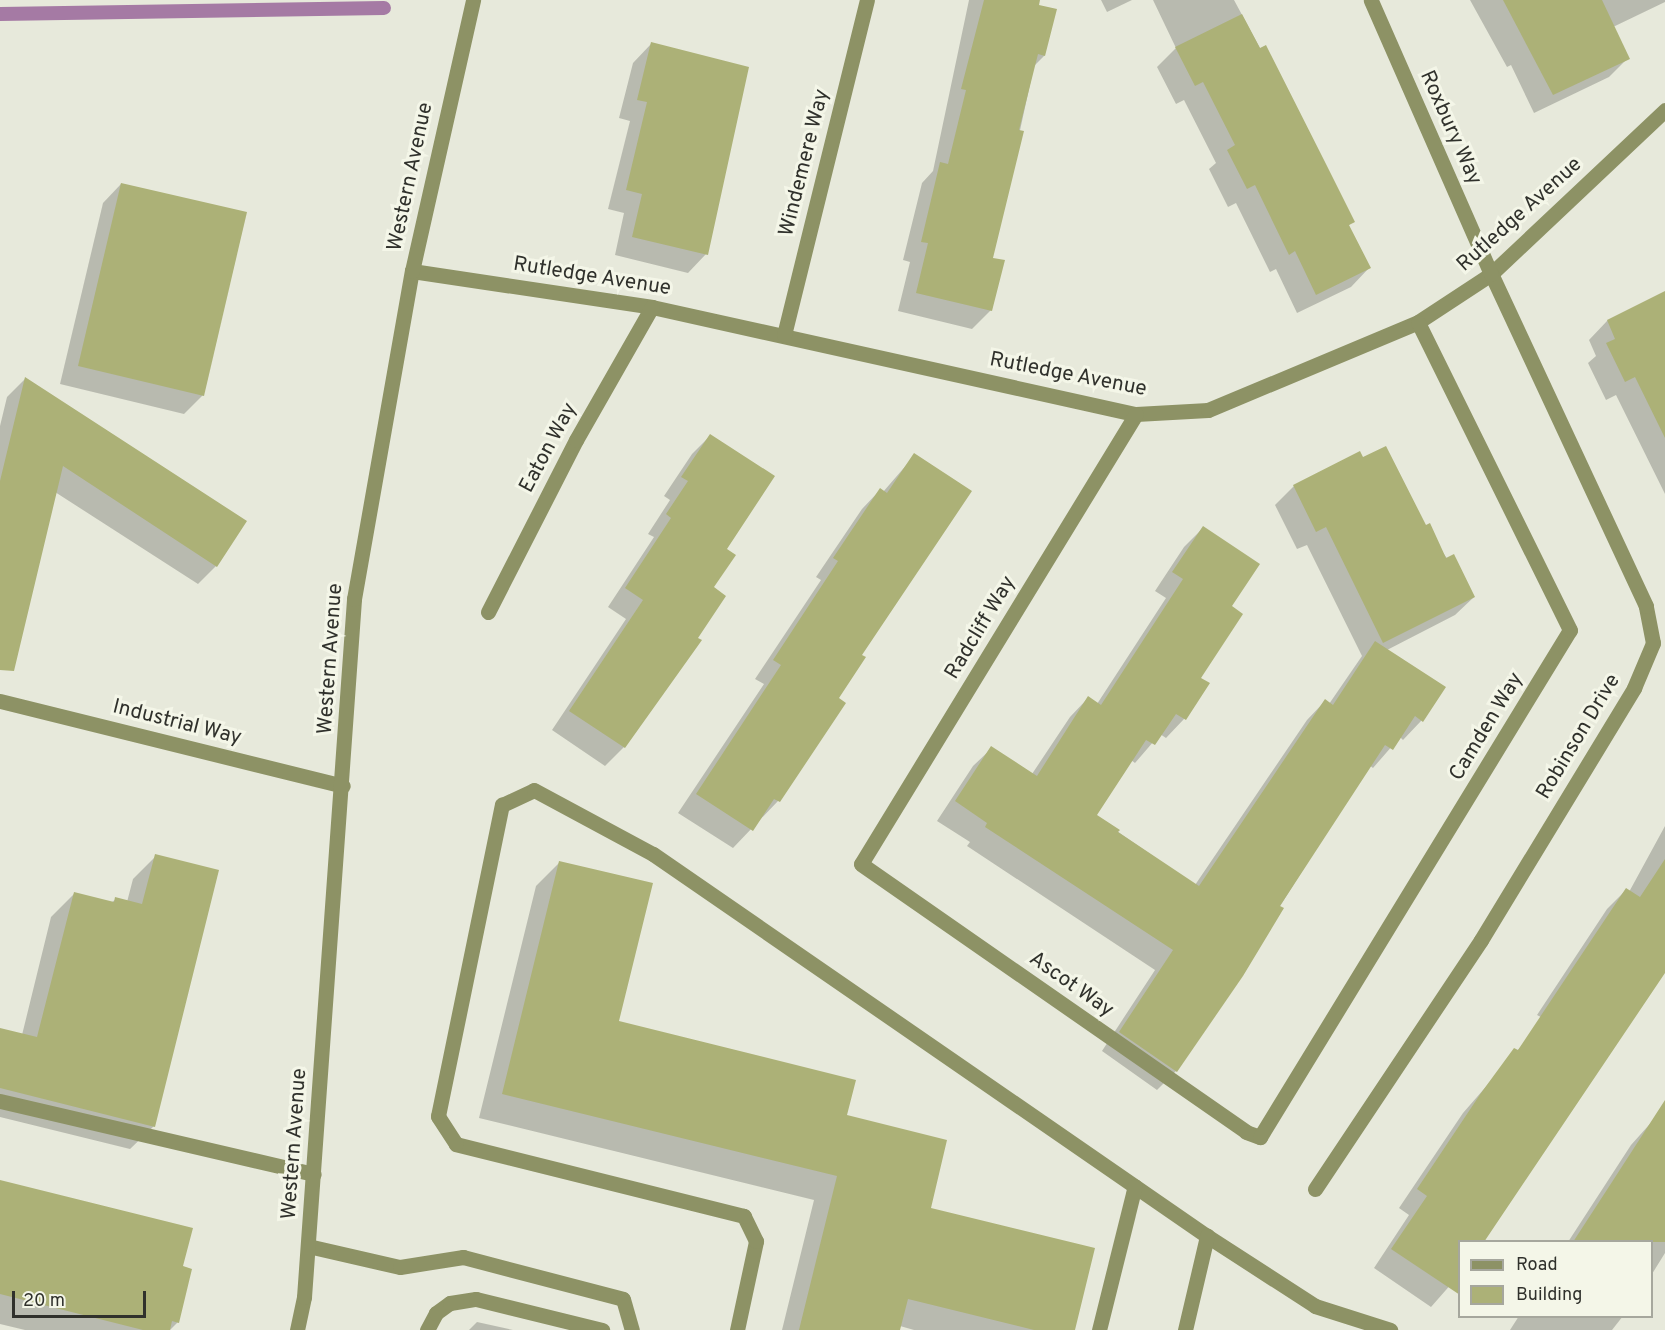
<!DOCTYPE html>
<style>
body{margin:0}
#map{position:relative;width:1665px;height:1330px;overflow:hidden;background:#e7e9db;font-family:Overpass,sans-serif}
div>[style]{position:absolute}
[style*='--x']{left:calc(var(--x)*1px);top:calc(var(--y)*1px);width:calc(var(--w)*1px);rotate:calc(var(--a)*1deg)}
.shadow>*{inset:0;background:#0003}
.stream>*{height:14px;margin:-7px;padding:0 7px;transform-origin:7px;border-radius:7px;background:#a57aa4}
.building>*{inset:0;background:#acb177}
.minor>*{height:15px;margin:-7.5px;padding:0 7.5px;transform-origin:7.5px;border-radius:7.5px;background:#8d9265}
span{translate:-50% -50%;white-space:nowrap;text-align:center;line-height:1.15;-webkit-text-stroke:6px #f4f6e8;paint-order:stroke}
.street-label{font-size:21px;color:#30312c}
.legend{position:absolute;left:1458px;top:1240px;width:195px;height:78px;box-sizing:border-box;background:#f4f6e8;border:2px solid #a6a79d;margin:0;padding:8px 10px;list-style:none;font-size:18px;color:#30312c}
.legend li{display:flex;align-items:center;gap:12px;height:30px}
.legend b{width:30px;border:2px solid #a6a79d}
.scale{position:absolute;left:12px;top:1291px;width:134px;height:27px;box-sizing:border-box;border:3px solid #30312c;border-top:0;padding-left:8px;font-size:18px;line-height:21px;white-space:nowrap;color:#30312c;-webkit-text-stroke:4px #f4f6e8;paint-order:stroke}
</style>
<div id="map">
<div class="shadow">
<div style="clip-path:polygon(969px 0,1038px 0,1044px 56px,1034px 66px,992px 259px,991px 310px,972px 329px,898px 311px,910px 262px,903px 260px,922px 183px,933px 171px)"></div>
<div style="clip-path:polygon(1101px 0,1132px 0,1107px 12px)"></div>
<div style="clip-path:polygon(1153px 0,1234px 0,1353px 221px,1348px 226px,1369px 268px,1351px 287px,1297px 313px,1276px 269px,1270px 272px,1236px 203px,1228px 207px,1209px 169px,1216px 163px,1184px 100px,1176px 104px,1157px 67px,1176px 48px)"></div>
<div style="clip-path:polygon(1470px 0,1665px 0,1665px 2px,1613px 27px,1628px 58px,1609px 77px,1534px 113px,1511px 65px,1507px 67px)"></div>
<div style="clip-path:polygon(651px 44px,706px 254px,688px 273px,615px 255px,624px 213px,608px 209px,630px 121px,619px 118px,633px 63px)"></div>
<div style="clip-path:polygon(121px 184px,203px 395px,184px 414px,60px 384px,103px 203px)"></div>
<div style="clip-path:polygon(1665px 293px,1665px 494px,1616px 395px,1606px 400px,1588px 363px,1596px 356px,1589px 340px,1607px 321px)"></div>
<div style="clip-path:polygon(25px 379px,216px 566px,198px 584px,55px 492px,0 630px,0 426px,7px 397px)"></div>
<div style="clip-path:polygon(710px 436px,725px 549px,711px 587px,624px 747px,605px 766px,552px 730px,626px 619px,608px 607px,654px 537px,648px 534px,670px 500px,664px 496px,692px 454px)"></div>
<div style="clip-path:polygon(915px 455px,860px 655px,837px 698px,844px 703px,778px 801px,733px 848px,678px 813px,764px 684px,755px 679px,821px 580px,816px 577px,862px 509px,880px 490px,883px 492px)"></div>
<div style="clip-path:polygon(1294px 486px,1425px 527px,1474px 597px,1455px 615px,1387px 650px,1444px 687px,1421px 721px,1403px 740px,1400px 737px,1373px 768px,1369px 765px,1176px 1071px,1157px 1090px,1102px 1051px,1155px 970px,967px 846px,970px 842px,937px 821px,973px 766px,992px 748px,1032px 774px,1070px 717px,1088px 698px,1097px 704px,1166px 598px,1155px 591px,1184px 547px,1203px 528px,1230px 607px,1184px 719px,1166px 738px,1160px 734px,1135px 763px,1131px 760px,1095px 816px,1195px 885px,1307px 720px,1325px 701px,1329px 704px,1362px 656px,1307px 545px,1297px 549px,1275px 505px)"></div>
<div style="clip-path:polygon(1665px 826px,1665px 971px,1605px 1051px,1537px 1015px,1607px 909px,1626px 890px,1629px 892px)"></div>
<div style="clip-path:polygon(156px 856px,154px 1126px,130px 1149px,0 1117px,0 1029px,22px 1035px,51px 917px,74px 894px,111px 903px,116px 899px,127px 902px,133px 879px)"></div>
<div style="clip-path:polygon(560px 862px,617px 1022px,845px 1116px,929px 1209px,1074px 1330px,914px 1330px,900px 1326px,899px 1330px,782px 1330px,814px 1200px,479px 1118px,536px 886px)"></div>
<div style="clip-path:polygon(1524px 1043px,1460px 1242px,1460px 1274px,1431px 1307px,1374px 1268px,1409px 1215px,1399px 1208px,1463px 1113px)"></div>
<div style="clip-path:polygon(1665px 1107px,1665px 1253px,1652px 1274px,1652px 1242px,1568px 1242px,1631px 1145px)"></div>
<div style="clip-path:polygon(0 1183px,181px 1267px,178px 1322px,170px 1330px,25px 1330px,0 1324px)"></div>
<div style="clip-path:polygon(1519px 1316px,1623px 1316px,1612px 1330px,1510px 1330px)"></div>
<div style="clip-path:polygon(477px 1322px,513px 1330px,469px 1330px)"></div>
</div>
<div class="stream">
<div style="--x:0;--y:14;--w:384;--a:-0.9"></div>
</div>
<div class="building">
<div style="clip-path:polygon(984px 0,1040px 0,1039px 5px,1057px 9px,1045px 56px,1038px 54px,1019px 130px,1024px 131px,993px 258px,1005px 260px,992px 311px,916px 293px,928px 243px,921px 242px,940px 162px,948px 164px,966px 90px,961px 89px)"></div>
<div style="clip-path:polygon(1503px 0,1602px 0,1630px 59px,1553px 95px)"></div>
<div style="clip-path:polygon(1242px 14px,1260px 48px,1266px 45px,1326px 164px,1355px 222px,1349px 225px,1371px 268px,1316px 295px,1295px 251px,1289px 255px,1255px 185px,1247px 189px,1227px 150px,1235px 145px,1203px 82px,1195px 86px,1175px 47px)"></div>
<div style="clip-path:polygon(651px 42px,749px 67px,708px 255px,632px 237px,642px 194px,626px 190px,647px 102px,637px 100px)"></div>
<div style="clip-path:polygon(121px 183px,247px 212px,204px 396px,78px 366px)"></div>
<div style="clip-path:polygon(1665px 291px,1665px 438px,1635px 377px,1625px 382px,1606px 343px,1615px 339px,1607px 320px)"></div>
<div style="clip-path:polygon(25px 377px,247px 521px,217px 567px,63px 466px,14px 671px,0 670px,0 481px)"></div>
<div style="clip-path:polygon(710px 434px,775px 476px,727px 549px,736px 555px,714px 587px,726px 596px,698px 638px,702px 640px,625px 748px,569px 711px,643px 600px,625px 588px,671px 518px,666px 514px,688px 481px,681px 477px)"></div>
<div style="clip-path:polygon(1386px 446px,1426px 525px,1430px 523px,1446px 558px,1454px 554px,1475px 597px,1383px 643px,1326px 527px,1316px 532px,1293px 485px,1360px 451px,1363px 457px)"></div>
<div style="clip-path:polygon(914px 453px,972px 491px,862px 655px,866px 657px,839px 698px,846px 703px,780px 802px,774px 799px,753px 831px,696px 794px,781px 665px,773px 660px,838px 561px,833px 558px,880px 488px,887px 493px)"></div>
<div style="clip-path:polygon(1203px 526px,1260px 564px,1232px 606px,1243px 614px,1201px 678px,1210px 683px,1186px 720px,1176px 714px,1155px 745px,1146px 740px,1097px 815px,1120px 830px,1118px 832px,1199px 886px,1325px 699px,1333px 705px,1375px 641px,1446px 687px,1423px 722px,1415px 716px,1393px 750px,1385px 745px,1280px 906px,1284px 908px,1243px 976px,1177px 1072px,1119px 1032px,1173px 950px,985px 827px,987px 823px,955px 801px,991px 746px,1037px 776px,1088px 696px,1101px 705px,1183px 579px,1172px 572px)"></div>
<div style="clip-path:polygon(155px 854px,219px 870px,155px 1127px,0 1088px,0 1028px,37px 1037px,74px 892px,114px 902px,115px 897px,142px 904px)"></div>
<div style="clip-path:polygon(1665px 859px,1665px 973px,1484px 1242px,1460px 1242px,1460px 1295px,1391px 1249px,1427px 1196px,1417px 1189px,1481px 1093px,1514px 1048px,1518px 1050px,1626px 888px,1640px 897px)"></div>
<div style="clip-path:polygon(559px 861px,653px 883px,619px 1021px,856px 1080px,847px 1115px,947px 1140px,931px 1208px,1095px 1248px,1075px 1330px,1034px 1330px,908px 1299px,900px 1330px,799px 1330px,837px 1176px,502px 1094px)"></div>
<div style="clip-path:polygon(1665px 1100px,1665px 1242px,1573px 1242px,1612px 1182px)"></div>
<div style="clip-path:polygon(0 1180px,193px 1228px,183px 1266px,192px 1269px,179px 1323px,172px 1321px,170px 1330px,143px 1330px,0 1294px)"></div>
</div>
<div class="minor">
<div style="--x:412;--y:271;--w:243;--a:8.5"></div>
<div style="--x:652;--y:307;--w:496;--a:12.5"></div>
<div style="--x:1136;--y:414;--w:72;--a:-3.2"></div>
<div style="--x:1208;--y:410;--w:228;--a:-22.7"></div>
<div style="--x:1418;--y:322;--w:87;--a:-33.3"></div>
<div style="--x:1491;--y:274;--w:239;--a:-43.3"></div>
<div style="--x:784;--y:335;--w:345;--a:-76.1"></div>
<div style="--x:1136;--y:414;--w:527;--a:121.43"></div>
<div style="--x:861;--y:864;--w:469;--a:34.8"></div>
<div style="--x:1246;--y:1132;--w:15;--a:20"></div>
<div style="--x:1260;--y:1137;--w:594;--a:-58.56"></div>
<div style="--x:1570;--y:630;--w:343;--a:-116.3"></div>
<div style="--x:488;--y:612;--w:193;--a:-62.9"></div>
<div style="--x:576;--y:440;--w:153;--a:-60.3"></div>
<div style="--x:0;--y:701;--w:353;--a:13.9"></div>
<div style="--x:0;--y:1101;--w:322;--a:13.1"></div>
<div style="--x:1315;--y:1189;--w:299;--a:-56.3"></div>
<div style="--x:1481;--y:940;--w:295;--a:-58.7"></div>
<div style="--x:1634;--y:688;--w:49;--a:-67.1"></div>
<div style="--x:1653;--y:643;--w:38;--a:-101"></div>
<div style="--x:1646;--y:606;--w:366;--a:-115"></div>
<div style="--x:1491;--y:274;--w:299;--a:-113.7"></div>
<div style="--x:308;--y:1246;--w:94;--a:12.9"></div>
<div style="--x:400;--y:1267;--w:64;--a:-9"></div>
<div style="--x:463;--y:1257;--w:165;--a:14.7"></div>
<div style="--x:623;--y:1299;--w:32;--a:74"></div>
<div style="--x:297;--y:1330;--w:34;--a:-78"></div>
<div style="--x:304;--y:1297;--w:700;--a:-85.9"></div>
<div style="--x:354;--y:599;--w:333;--a:-80"></div>
<div style="--x:412;--y:271;--w:278;--a:-77.3"></div>
<div style="--x:427;--y:1330;--w:19;--a:-62"></div>
<div style="--x:436;--y:1313;--w:17;--a:-36"></div>
<div style="--x:450;--y:1303;--w:26;--a:-9"></div>
<div style="--x:476;--y:1299;--w:130;--a:13.8"></div>
<div style="--x:737;--y:1330;--w:91;--a:-77.9"></div>
<div style="--x:756;--y:1241;--w:28;--a:-116"></div>
<div style="--x:744;--y:1216;--w:297;--a:-166"></div>
<div style="--x:456;--y:1144;--w:33;--a:-123"></div>
<div style="--x:438;--y:1116;--w:318;--a:-78.4"></div>
<div style="--x:502;--y:805;--w:35;--a:-25"></div>
<div style="--x:534;--y:790;--w:135;--a:28.3"></div>
<div style="--x:653;--y:854;--w:673;--a:34.59"></div>
<div style="--x:1207;--y:1236;--w:129;--a:32.9"></div>
<div style="--x:1315;--y:1306;--w:79;--a:17.7"></div>
<div style="--x:1099;--y:1330;--w:148;--a:-76"></div>
<div style="--x:1185;--y:1330;--w:97;--a:-76.8"></div>
</div>
<div class="street-label">
<span style="left:1450px;top:128px;rotate:66deg">Roxbury Way</span>
<span style="left:805px;top:163px;rotate:-76deg">Windemere Way</span>
<span style="left:411px;top:177px;rotate:-78deg">Western Avenue</span>
<span style="left:1520px;top:215px;rotate:-42deg">Rutledge Avenue</span>
<span style="left:592px;top:277px;rotate:9deg">Rutledge Avenue</span>
<span style="left:1068px;top:375px;rotate:11deg">Rutledge Avenue</span>
<span style="left:549px;top:448px;rotate:-62deg">Eaton Way</span>
<span style="left:981px;top:628px;rotate:-59deg">Radcliff Way</span>
<span style="left:331px;top:659px;rotate:-86deg">Western Avenue</span>
<span style="left:177px;top:723px;rotate:14deg">Industrial Way</span>
<span style="left:1487px;top:727px;rotate:-59deg">Camden Way</span>
<span style="left:1579px;top:737px;rotate:-59deg">Robinson Drive</span>
<span style="left:1071px;top:985px;rotate:35deg">Ascot Way</span>
<span style="left:295px;top:1144px;rotate:-86deg">Western Avenue</span>
</div>
<ul class="legend">
<li><b style="height:8px;background:#8d9265"></b>Road</li>
<li><b style="height:16px;background:#acb177"></b>Building</li>
</ul>
<div class="scale">20 m</div>
</div>
